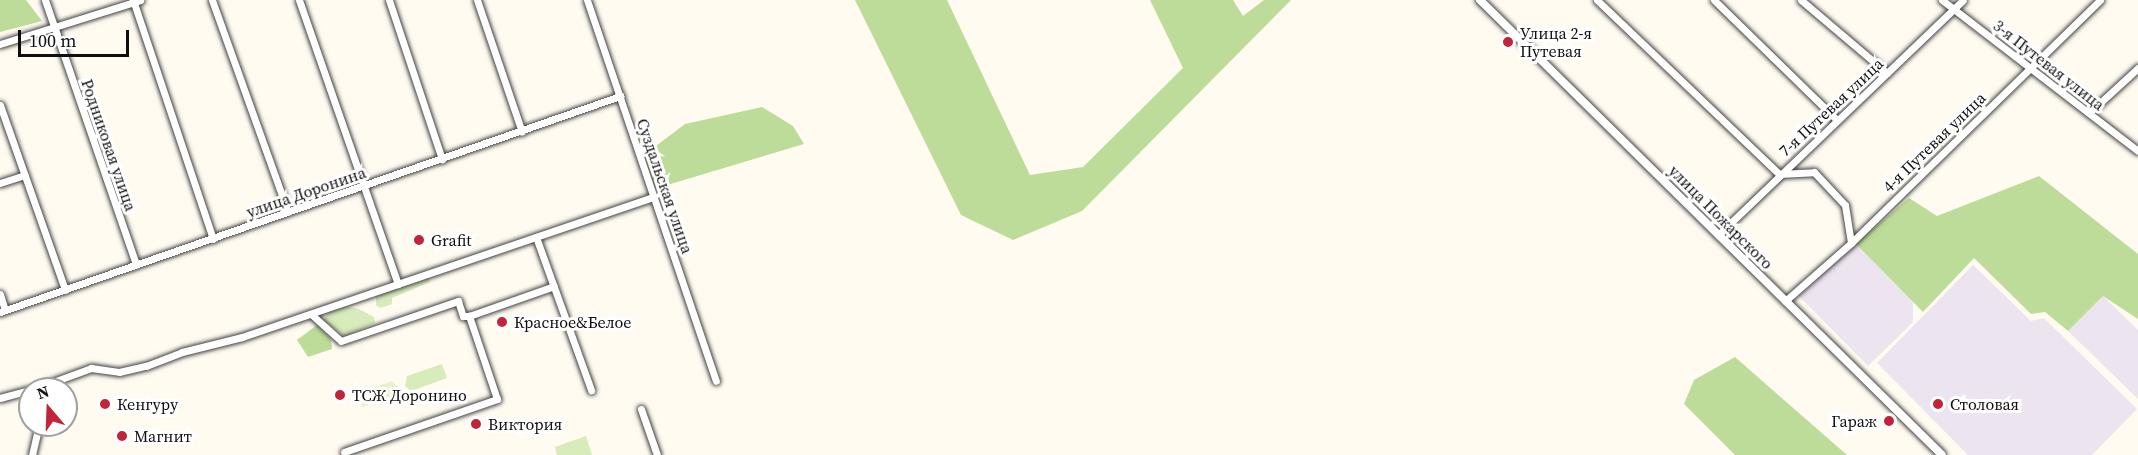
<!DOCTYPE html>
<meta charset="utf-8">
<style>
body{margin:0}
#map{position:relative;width:2138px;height:455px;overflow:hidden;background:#fffbf1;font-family:"Source Serif 4",serif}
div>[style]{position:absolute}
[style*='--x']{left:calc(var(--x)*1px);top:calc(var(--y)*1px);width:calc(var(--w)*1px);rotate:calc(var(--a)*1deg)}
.industrial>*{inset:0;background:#ece4ee}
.green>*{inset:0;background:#d8ebba}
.forest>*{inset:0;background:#bddc99}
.pitch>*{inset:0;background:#e8f2cc}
.roads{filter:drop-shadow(0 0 2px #424242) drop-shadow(0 0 2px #424242)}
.minor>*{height:7px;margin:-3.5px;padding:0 3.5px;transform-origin:3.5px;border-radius:3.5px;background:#fff}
.tertiary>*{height:8px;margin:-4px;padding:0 4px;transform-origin:4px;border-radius:4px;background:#fff}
.dots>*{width:16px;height:16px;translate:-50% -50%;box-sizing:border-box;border:3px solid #fff;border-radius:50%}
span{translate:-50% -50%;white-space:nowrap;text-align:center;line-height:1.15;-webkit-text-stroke:6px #fff;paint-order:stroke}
.poi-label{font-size:16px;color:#0f0f0f}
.left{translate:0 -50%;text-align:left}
.right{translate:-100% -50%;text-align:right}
.street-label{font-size:16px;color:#0f0f0f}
.north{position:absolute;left:18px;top:377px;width:60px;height:60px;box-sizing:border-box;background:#fff;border:2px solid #9f9f9f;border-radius:50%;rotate:341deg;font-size:16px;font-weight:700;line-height:24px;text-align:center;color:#0f0f0f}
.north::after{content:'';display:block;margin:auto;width:21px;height:27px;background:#c2243a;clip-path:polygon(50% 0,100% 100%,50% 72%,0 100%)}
.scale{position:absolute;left:18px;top:30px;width:111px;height:27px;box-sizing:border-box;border:3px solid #0f0f0f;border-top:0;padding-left:8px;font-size:18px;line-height:21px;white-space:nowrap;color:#0f0f0f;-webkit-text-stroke:4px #fff;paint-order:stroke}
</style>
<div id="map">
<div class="industrial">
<div style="clip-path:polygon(1856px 244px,1913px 302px,1913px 322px,1868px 366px,1799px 296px)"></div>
<div style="clip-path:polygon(1973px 265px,2031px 321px,2044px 318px,2137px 409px,2092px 455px,1968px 455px,1877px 363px)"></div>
<div style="clip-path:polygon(2103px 296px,2138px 330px,2138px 399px,2068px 331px)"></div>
</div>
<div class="green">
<div style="clip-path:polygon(429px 277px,430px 282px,392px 298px,392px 304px,380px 308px,376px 305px,376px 295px)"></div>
<div style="clip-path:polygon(343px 306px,359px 309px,374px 317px,375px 323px,345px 336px,323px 320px,331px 310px)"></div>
<div style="clip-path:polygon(442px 364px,447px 378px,411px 391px,405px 386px,407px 376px)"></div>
<div style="clip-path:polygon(586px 436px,592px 455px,557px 455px,555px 447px)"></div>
</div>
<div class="forest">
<div style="clip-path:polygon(0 0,26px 0,42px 21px,0 32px)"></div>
<div style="clip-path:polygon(855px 0,947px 0,1030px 175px,1083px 167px,1183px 68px,1150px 0,1233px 0,1243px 16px,1264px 0,1291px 0,1082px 211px,1013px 240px,961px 215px)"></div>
<div style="clip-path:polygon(762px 107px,793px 126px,804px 144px,654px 189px,644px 155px,685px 124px)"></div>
<div style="clip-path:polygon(2039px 176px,2138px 254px,2138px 319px,2103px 296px,2068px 331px,2045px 312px,2031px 314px,1974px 258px,1923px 312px,1856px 244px,1909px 198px,1937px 216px)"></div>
<div style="clip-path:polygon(317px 325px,331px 339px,332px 349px,308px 357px,297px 340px)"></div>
<div style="clip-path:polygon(1735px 357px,1847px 455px,1735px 455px,1684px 404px,1694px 380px)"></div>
</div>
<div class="pitch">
<div style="clip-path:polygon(392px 381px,400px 389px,397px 395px,362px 407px,358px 393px)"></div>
</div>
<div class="roads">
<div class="minor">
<div style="--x:45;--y:0;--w:280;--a:71"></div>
<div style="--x:133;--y:0;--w:252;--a:71.5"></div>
<div style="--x:212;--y:0;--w:225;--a:70.3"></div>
<div style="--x:299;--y:0;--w:301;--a:70.8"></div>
<div style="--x:389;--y:0;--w:168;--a:71.6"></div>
<div style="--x:477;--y:0;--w:139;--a:71.2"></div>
<div style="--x:587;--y:0;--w:402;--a:71.3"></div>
<div style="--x:1597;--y:0;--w:252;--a:43.7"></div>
<div style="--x:1779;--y:174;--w:35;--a:-3"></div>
<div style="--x:1814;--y:172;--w:45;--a:46.8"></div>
<div style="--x:1845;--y:205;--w:38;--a:81"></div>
<div style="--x:1714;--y:0;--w:170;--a:44.3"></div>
<div style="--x:1801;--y:0;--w:113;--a:40.3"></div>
<div style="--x:1942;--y:0;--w:247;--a:37.6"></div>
<div style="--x:0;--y:44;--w:147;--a:-17.4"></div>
<div style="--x:0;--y:105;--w:196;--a:70.6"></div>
<div style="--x:2089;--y:113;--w:67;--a:-42.6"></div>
<div style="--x:0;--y:183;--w:26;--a:-18"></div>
<div style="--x:1718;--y:235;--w:339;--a:-43.8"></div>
<div style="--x:536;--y:237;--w:163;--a:70.2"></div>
<div style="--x:0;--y:294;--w:17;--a:73"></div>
<div style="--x:1785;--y:301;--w:88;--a:-41.3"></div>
<div style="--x:1851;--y:243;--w:348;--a:-44.3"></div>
<div style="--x:0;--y:312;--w:657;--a:-19.21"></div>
<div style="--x:311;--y:314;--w:40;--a:42"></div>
<div style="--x:341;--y:341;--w:124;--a:-18.9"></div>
<div style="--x:458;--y:301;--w:16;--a:72"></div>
<div style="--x:463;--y:316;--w:6;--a:0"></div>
<div style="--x:34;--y:389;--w:61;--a:-20.2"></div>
<div style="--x:91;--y:368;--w:28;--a:8"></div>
<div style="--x:119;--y:372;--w:28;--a:-13"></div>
<div style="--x:146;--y:366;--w:39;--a:-21"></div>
<div style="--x:182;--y:352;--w:62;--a:-14"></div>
<div style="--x:242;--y:337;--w:435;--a:-18.8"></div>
<div style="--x:0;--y:398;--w:31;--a:-15"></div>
<div style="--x:641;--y:409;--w:49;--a:70.8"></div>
<div style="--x:344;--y:452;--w:162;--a:-19.1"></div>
<div style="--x:497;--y:399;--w:88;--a:-108.6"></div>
<div style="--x:469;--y:316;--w:90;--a:-19.4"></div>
<div style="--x:32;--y:455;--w:31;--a:-77"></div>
</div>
<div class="tertiary">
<div style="--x:1480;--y:0;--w:648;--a:44.56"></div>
</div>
</div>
<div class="dots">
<div style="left:1508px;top:42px;background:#c2243a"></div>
<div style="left:419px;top:240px;background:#c2243a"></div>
<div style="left:502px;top:322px;background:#c2243a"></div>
<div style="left:340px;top:395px;background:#c2243a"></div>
<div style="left:105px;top:404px;background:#c2243a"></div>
<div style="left:1938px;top:404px;background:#c2243a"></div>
<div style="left:1889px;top:421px;background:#c2243a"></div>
<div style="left:476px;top:424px;background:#c2243a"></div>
<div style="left:122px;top:436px;background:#c2243a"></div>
</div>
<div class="poi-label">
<span class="left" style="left:1520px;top:42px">Улица 2-я<br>Путевая</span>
<span class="left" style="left:431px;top:240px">Grafit</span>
<span class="left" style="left:514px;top:322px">Красное&amp;Белое</span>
<span class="left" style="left:352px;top:395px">ТСЖ Доронино</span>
<span class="left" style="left:117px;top:404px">Кенгуру</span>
<span class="left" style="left:1950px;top:404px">Столовая</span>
<span class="right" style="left:1877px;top:421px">Гараж</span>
<span class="left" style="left:488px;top:424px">Виктория</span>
<span class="left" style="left:134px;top:436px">Магнит</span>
</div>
<div class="street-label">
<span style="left:2049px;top:65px;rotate:38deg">3-я Путевая улица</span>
<span style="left:1831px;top:107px;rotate:-43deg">7-я Путевая улица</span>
<span style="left:1934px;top:142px;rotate:-44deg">4-я Путевая улица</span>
<span style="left:109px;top:145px;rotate:71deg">Родниковая улица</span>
<span style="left:665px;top:186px;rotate:71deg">Суздальская улица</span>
<span style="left:306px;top:192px;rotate:-19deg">улица Доронина</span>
<span style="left:1721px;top:217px;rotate:45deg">улица Пожарского</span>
</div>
<div class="north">N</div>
<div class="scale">100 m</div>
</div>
